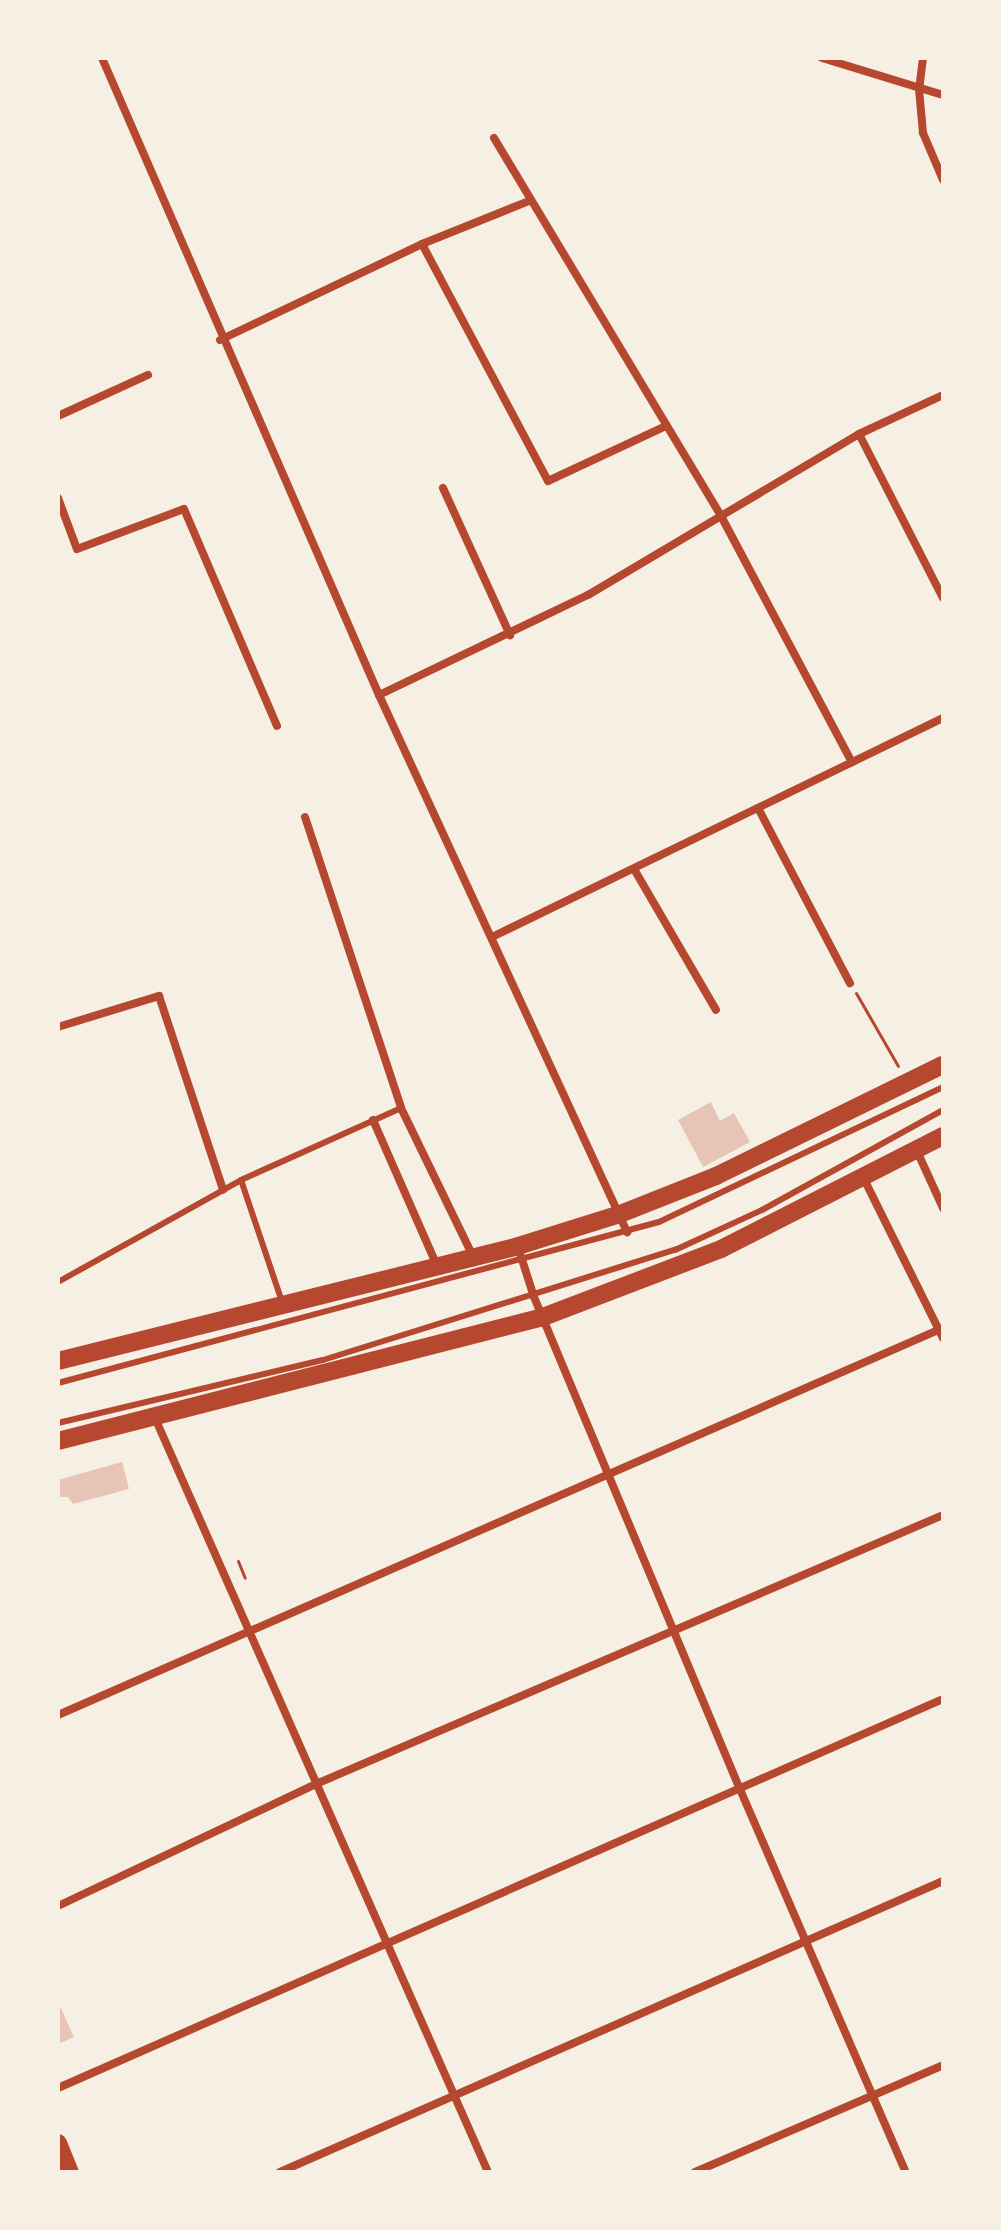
<!DOCTYPE html>
<style>
body{margin:0}
#map{position:relative;width:1001px;height:2230px;overflow:hidden;background:#f6efe4;font-family:Roboto,sans-serif}
div>[style]{position:absolute}
[style*='--x']{left:calc(var(--x)*1px);top:calc(var(--y)*1px);width:calc(var(--w)*1px);rotate:calc(var(--a)*1deg)}
.building>*{inset:0;background:#e6c5b7}
.path>*{height:3px;margin:-1.5px;padding:0 1.5px;transform-origin:1.5px;border-radius:1.5px;background:#b5482f}
.service>*{height:6px;margin:-3px;padding:0 3px;transform-origin:3px;border-radius:3px;background:#b5482f}
.minor>*{height:8px;margin:-4px;padding:0 4px;transform-origin:4px;border-radius:4px;background:#b5482f}
.primary>*{height:18px;margin:-9px;padding:0 9px;transform-origin:9px;border-radius:9px;background:#b5482f}
span{translate:-50% -50%;white-space:nowrap;text-align:center;line-height:1.15;-webkit-text-stroke:6px #f6efe4;paint-order:stroke}
.frame{position:absolute;inset:0;border:60px solid #f6efe4;pointer-events:none}
</style>
<div id="map">
<div class="building">
<div style="clip-path:polygon(711px 1102px,720px 1121px,734px 1113px,750px 1142px,703px 1167px,678px 1120px)"></div>
<div style="clip-path:polygon(122px 1462px,129px 1489px,73px 1504px,68px 1497px,58px 1497px,58px 1480px)"></div>
<div style="clip-path:polygon(58px 2002px,74px 2037px,58px 2044px)"></div>
</div>
<div class="path">
<div style="--x:856;--y:993;--w:84;--a:60.1"></div>
<div style="--x:238;--y:1561;--w:18;--a:68"></div>
</div>
<div class="service">
<div style="--x:241;--y:1180;--w:129;--a:71.4"></div>
<div style="--x:58;--y:1282;--w:210;--a:-29.1"></div>
<div style="--x:241;--y:1180;--w:175;--a:-24.2"></div>
<div style="--x:58;--y:1383;--w:622;--a:-15"></div>
<div style="--x:659;--y:1222;--w:314;--a:-25.4"></div>
<div style="--x:58;--y:1423;--w:272;--a:-13.4"></div>
<div style="--x:323;--y:1360;--w:369;--a:-17.4"></div>
<div style="--x:675;--y:1250;--w:96;--a:-24.7"></div>
<div style="--x:762;--y:1210;--w:207;--a:-28.9"></div>
</div>
<div class="minor">
<div style="--x:102;--y:58;--w:695;--a:66.5"></div>
<div style="--x:379;--y:695;--w:592;--a:65.21"></div>
<div style="--x:822;--y:58;--w:127;--a:17"></div>
<div style="--x:923;--y:58;--w:31;--a:97"></div>
<div style="--x:919;--y:89;--w:44;--a:84.8"></div>
<div style="--x:923;--y:133;--w:51;--a:66.9"></div>
<div style="--x:494;--y:138;--w:441;--a:59"></div>
<div style="--x:721;--y:516;--w:279;--a:62"></div>
<div style="--x:422;--y:244;--w:268;--a:62"></div>
<div style="--x:548;--y:481;--w:128;--a:-25"></div>
<div style="--x:220;--y:340;--w:224;--a:-25.4"></div>
<div style="--x:422;--y:244;--w:115;--a:-21.9"></div>
<div style="--x:58;--y:416;--w:99;--a:-24.5"></div>
<div style="--x:859;--y:434;--w:184;--a:62.9"></div>
<div style="--x:443;--y:488;--w:162;--a:65.5"></div>
<div style="--x:58;--y:498;--w:54;--a:69.6"></div>
<div style="--x:77;--y:549;--w:114;--a:-20.5"></div>
<div style="--x:184;--y:509;--w:236;--a:66.8"></div>
<div style="--x:379;--y:695;--w:232;--a:-25.6"></div>
<div style="--x:588;--y:595;--w:315;--a:-30.7"></div>
<div style="--x:859;--y:434;--w:93;--a:-24.9"></div>
<div style="--x:758;--y:808;--w:198;--a:62.3"></div>
<div style="--x:305;--y:817;--w:306;--a:71.7"></div>
<div style="--x:401;--y:1108;--w:165;--a:64.1"></div>
<div style="--x:634;--y:869;--w:163;--a:59.8"></div>
<div style="--x:492;--y:937;--w:501;--a:-25.9"></div>
<div style="--x:58;--y:1027;--w:106;--a:-17.1"></div>
<div style="--x:159;--y:996;--w:204;--a:71.7"></div>
<div style="--x:373;--y:1120;--w:159;--a:66.3"></div>
<div style="--x:917;--y:1151;--w:63;--a:65.5"></div>
<div style="--x:863;--y:1177;--w:180;--a:63.6"></div>
<div style="--x:518;--y:1247;--w:52;--a:72.3"></div>
<div style="--x:534;--y:1297;--w:531;--a:67.3"></div>
<div style="--x:739;--y:1787;--w:420;--a:66.6"></div>
<div style="--x:155;--y:1418;--w:824;--a:66.17"></div>
<div style="--x:58;--y:1715;--w:966;--a:-23.62"></div>
<div style="--x:58;--y:1906;--w:285;--a:-25.3"></div>
<div style="--x:316;--y:1784;--w:682;--a:-23.22"></div>
<div style="--x:58;--y:2088;--w:967;--a:-23.73"></div>
<div style="--x:280;--y:2172;--w:724;--a:-23.7"></div>
<div style="--x:695;--y:2172;--w:270;--a:-23.3"></div>
</div>
<div class="primary">
<div style="--x:58;--y:1361;--w:474;--a:-14"></div>
<div style="--x:518;--y:1246;--w:107;--a:-17.4"></div>
<div style="--x:620;--y:1214;--w:103;--a:-21.6"></div>
<div style="--x:716;--y:1176;--w:253;--a:-26.1"></div>
<div style="--x:58;--y:1441;--w:501;--a:-14.34"></div>
<div style="--x:543;--y:1317;--w:191;--a:-20.9"></div>
<div style="--x:721;--y:1249;--w:249;--a:-27"></div>
<div style="--x:58;--y:2143;--w:31;--a:68"></div>
</div>
<div class="frame"></div>
</div>
